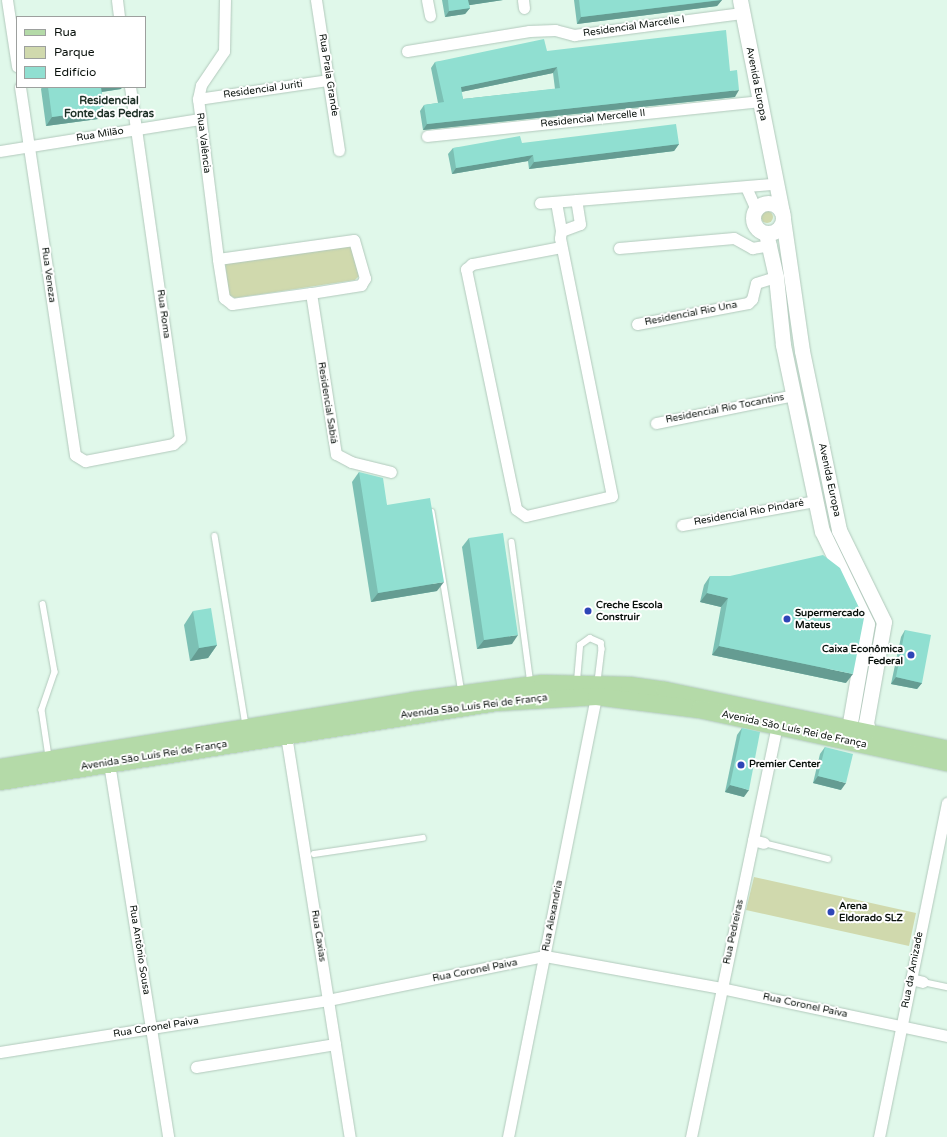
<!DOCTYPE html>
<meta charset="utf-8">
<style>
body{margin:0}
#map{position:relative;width:947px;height:1137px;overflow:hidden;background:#e0f8ea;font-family:"Varela Round",sans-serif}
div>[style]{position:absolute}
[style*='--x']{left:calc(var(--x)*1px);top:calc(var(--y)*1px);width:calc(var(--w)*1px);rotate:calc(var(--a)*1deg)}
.green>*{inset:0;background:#d0d9ad}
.round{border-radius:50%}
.roads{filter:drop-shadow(0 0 1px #b2c9bc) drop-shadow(0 0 1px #b2c9bc)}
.lane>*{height:5.5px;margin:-2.75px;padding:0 2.75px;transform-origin:2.75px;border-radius:2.75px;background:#fff}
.street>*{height:11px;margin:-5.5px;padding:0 5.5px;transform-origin:5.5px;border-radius:5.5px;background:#fff}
.secondary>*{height:15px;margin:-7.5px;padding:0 7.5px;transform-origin:7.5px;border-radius:7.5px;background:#fff}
.secondary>.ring{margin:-7.5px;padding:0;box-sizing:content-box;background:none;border:15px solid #fff;border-radius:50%}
.primary>*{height:17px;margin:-8.5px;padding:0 8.5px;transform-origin:8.5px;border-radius:8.5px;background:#b4daa8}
.wall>*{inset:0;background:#7cc0b4}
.shaded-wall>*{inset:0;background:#659c92}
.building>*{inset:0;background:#90dfd1}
.dots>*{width:11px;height:11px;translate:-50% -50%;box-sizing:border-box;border:2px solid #fff;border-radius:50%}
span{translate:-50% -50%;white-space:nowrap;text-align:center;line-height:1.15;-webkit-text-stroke:4px #fff;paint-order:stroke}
.street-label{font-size:10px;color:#0a120d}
.poi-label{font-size:10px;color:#0a120d;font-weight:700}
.left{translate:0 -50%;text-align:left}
.right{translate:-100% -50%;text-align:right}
.neighbourhood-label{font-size:11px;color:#1d3026;font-weight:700}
.legend{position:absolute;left:16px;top:16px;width:130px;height:72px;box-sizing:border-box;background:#fff;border:1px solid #9da09e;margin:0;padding:5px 7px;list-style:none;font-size:12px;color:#0a120d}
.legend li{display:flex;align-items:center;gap:8px;height:20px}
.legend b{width:20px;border:1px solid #9da09e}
</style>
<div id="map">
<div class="green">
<div class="round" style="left:761px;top:211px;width:12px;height:12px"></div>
<div style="clip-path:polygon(350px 243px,359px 276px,355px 280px,235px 298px,229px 295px,225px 263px)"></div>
<div style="clip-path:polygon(754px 877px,916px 913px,909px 946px,746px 910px)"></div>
</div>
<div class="roads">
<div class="lane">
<div style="--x:432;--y:512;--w:183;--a:80.6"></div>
<div style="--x:215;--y:536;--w:192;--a:80.7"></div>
<div style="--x:512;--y:542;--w:143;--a:82.4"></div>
<div style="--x:43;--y:604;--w:69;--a:80"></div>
<div style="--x:55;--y:672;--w:40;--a:108.9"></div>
<div style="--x:42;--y:710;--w:48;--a:81.5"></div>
<div style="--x:577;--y:681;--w:36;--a:-85"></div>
<div style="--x:580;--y:645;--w:12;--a:-35"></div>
<div style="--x:590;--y:638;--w:12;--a:24"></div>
<div style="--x:601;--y:643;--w:6;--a:81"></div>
<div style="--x:602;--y:649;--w:34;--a:97"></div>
<div style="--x:764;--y:843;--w:66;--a:14"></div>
<div style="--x:314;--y:854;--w:110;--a:-8.4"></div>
<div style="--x:923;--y:982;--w:25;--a:12"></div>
</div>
<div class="street">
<div style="--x:7;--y:0;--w:67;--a:81.4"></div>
<div style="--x:117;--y:0;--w:17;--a:83"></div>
<div style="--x:316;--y:0;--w:152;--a:81.3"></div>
<div style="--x:427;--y:0;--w:16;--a:79"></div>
<div style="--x:523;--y:0;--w:8;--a:83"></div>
<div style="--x:407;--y:51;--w:124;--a:-9.3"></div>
<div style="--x:529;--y:31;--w:26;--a:-2"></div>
<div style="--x:555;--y:30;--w:20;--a:15"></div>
<div style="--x:574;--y:35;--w:169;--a:-7.5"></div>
<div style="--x:20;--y:87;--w:372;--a:81.5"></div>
<div style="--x:75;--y:455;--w:12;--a:31"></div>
<div style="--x:85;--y:461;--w:90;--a:-10.9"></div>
<div style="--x:173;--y:444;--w:9;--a:-41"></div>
<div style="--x:180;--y:438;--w:355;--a:-98.1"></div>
<div style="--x:198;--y:99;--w:132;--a:-8.3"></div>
<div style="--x:427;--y:136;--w:335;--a:-6"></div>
<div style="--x:0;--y:151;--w:203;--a:-9.1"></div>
<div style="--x:746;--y:187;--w:24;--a:66"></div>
<div style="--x:556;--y:202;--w:29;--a:80"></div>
<div style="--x:540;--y:203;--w:232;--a:-4.7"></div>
<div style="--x:561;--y:247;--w:91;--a:169.2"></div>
<div style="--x:472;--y:264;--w:8;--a:140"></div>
<div style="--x:466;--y:269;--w:245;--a:78.2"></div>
<div style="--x:516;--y:509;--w:12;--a:35"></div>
<div style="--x:526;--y:516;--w:88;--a:-13.1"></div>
<div style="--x:612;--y:496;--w:263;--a:-101.4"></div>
<div style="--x:560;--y:238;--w:7;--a:-82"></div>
<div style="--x:561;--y:231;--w:20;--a:-20"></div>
<div style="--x:580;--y:224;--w:24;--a:-99"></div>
<div style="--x:619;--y:248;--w:115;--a:-5"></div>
<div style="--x:734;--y:238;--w:21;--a:29"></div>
<div style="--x:752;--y:248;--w:19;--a:-9"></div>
<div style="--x:218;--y:259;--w:137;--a:-8"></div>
<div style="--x:354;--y:240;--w:40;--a:74"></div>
<div style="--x:365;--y:278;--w:8;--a:120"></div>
<div style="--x:361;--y:285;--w:51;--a:170.9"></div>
<div style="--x:311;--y:293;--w:80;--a:172.1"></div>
<div style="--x:232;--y:304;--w:10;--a:-143"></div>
<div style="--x:224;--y:298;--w:39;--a:-99"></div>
<div style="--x:218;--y:259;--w:161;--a:-97.1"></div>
<div style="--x:198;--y:99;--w:14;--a:-78"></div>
<div style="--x:201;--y:85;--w:41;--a:-55.9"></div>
<div style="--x:224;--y:51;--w:51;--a:-88.9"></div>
<div style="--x:311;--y:293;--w:163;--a:81.2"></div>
<div style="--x:336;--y:454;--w:17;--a:28"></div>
<div style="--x:351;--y:462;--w:41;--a:14"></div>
<div style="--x:637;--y:324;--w:113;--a:-10.7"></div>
<div style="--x:748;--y:303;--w:6;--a:-45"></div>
<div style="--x:752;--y:299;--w:16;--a:-76"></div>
<div style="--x:756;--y:283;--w:21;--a:-17"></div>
<div style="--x:656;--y:423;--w:141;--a:-11.5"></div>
<div style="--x:682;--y:525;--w:136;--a:-10.2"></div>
<div style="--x:286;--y:735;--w:407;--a:81"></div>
<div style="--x:109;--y:763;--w:379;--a:81"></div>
<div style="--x:753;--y:840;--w:11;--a:15"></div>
<div style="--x:911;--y:979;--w:12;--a:14"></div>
<div style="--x:0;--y:1052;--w:332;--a:-9"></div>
<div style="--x:328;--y:1000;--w:221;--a:-11.5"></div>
<div style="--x:545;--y:956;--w:179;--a:10.3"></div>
<div style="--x:721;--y:988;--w:231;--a:12"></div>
<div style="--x:196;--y:1067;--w:141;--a:-9.4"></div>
<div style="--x:508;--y:1137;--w:450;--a:-78.7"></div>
<div style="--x:691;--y:1137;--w:420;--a:-78.2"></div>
<div style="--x:879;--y:1137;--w:341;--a:-78.5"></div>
</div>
<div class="secondary">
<div style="--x:740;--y:0;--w:217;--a:78.8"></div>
<div class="ring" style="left:753px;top:203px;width:15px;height:15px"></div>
<div style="--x:783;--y:219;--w:133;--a:81.8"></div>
<div style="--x:802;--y:351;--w:183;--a:78.3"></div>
<div style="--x:839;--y:530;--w:102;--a:63.9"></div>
<div style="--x:884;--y:622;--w:103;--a:100.1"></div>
<div style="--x:866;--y:723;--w:9;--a:72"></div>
<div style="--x:766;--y:233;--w:45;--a:77.2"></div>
<div style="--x:776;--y:277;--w:68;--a:84.1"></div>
<div style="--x:783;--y:345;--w:190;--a:78.2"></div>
<div style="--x:822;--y:531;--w:103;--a:64.2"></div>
<div style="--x:867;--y:624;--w:106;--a:99.8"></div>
<div style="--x:849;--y:728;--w:11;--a:80"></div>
</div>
<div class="primary">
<div style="--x:0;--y:767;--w:418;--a:-9.2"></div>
<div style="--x:413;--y:700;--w:130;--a:-7.5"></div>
<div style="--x:542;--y:683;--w:87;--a:1.3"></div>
<div style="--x:629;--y:685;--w:36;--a:8"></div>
<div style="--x:665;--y:690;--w:288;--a:11.8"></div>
<div style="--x:0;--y:781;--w:502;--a:-9.05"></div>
<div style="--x:496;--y:702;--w:100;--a:-3.4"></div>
<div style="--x:596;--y:696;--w:104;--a:7.2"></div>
<div style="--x:699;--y:709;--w:254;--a:12.1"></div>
</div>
</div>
<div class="wall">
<div style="clip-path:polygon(442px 0,503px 0,469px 5px,470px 8px,465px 14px,445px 17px)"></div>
<div style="clip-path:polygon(574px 0,722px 0,717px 6px,577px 24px)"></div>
<div style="clip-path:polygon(evenodd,547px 51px,730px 71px,735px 97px,423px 130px,420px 111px,424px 105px,438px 103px,431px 68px,435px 62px,547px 51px,553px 73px,555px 89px,463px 99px,461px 92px,553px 73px)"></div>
<div style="clip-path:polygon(42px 87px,122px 87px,121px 89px,102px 92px,98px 119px,46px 126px,41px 89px)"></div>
<div style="clip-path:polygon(522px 143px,679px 144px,674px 151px,529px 169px,528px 161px,452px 174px,448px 154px,453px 148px)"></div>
<div style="clip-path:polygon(359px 472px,387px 505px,437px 591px,371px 602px,352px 482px)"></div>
<div style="clip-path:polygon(469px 538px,512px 644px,477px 649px,462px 547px)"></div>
<div style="clip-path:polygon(710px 576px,846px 683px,712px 655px,721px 607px,700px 602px,704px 585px)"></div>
<div style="clip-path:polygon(193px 611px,217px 645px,208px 658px,190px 661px,184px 625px)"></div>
<div style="clip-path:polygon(905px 630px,922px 683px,917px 689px,891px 684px,901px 637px)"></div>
<div style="clip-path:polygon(742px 728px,744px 797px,725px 792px,737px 735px)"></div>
<div style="clip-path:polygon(825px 747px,841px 790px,813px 783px,820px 754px)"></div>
</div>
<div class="shaded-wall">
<div style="clip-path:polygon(468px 0,503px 0,464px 6px)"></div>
<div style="clip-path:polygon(722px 0,717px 6px,577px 24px,581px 17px)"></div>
<div style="clip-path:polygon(470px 8px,465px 14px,445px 17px,449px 11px)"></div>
<div style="clip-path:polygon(557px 67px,553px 73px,456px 93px,461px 87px)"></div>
<div style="clip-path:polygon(98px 87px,122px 87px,121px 89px,94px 93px)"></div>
<div style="clip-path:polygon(739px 90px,735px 97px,423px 130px,427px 124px)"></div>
<div style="clip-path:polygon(104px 110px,98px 119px,46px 126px,52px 117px)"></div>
<div style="clip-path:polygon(679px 144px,674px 151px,529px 169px,534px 162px)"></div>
<div style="clip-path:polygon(533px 155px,528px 161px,452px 174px,456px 168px)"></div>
<div style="clip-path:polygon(444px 582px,437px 591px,371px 602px,378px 593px)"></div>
<div style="clip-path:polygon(707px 593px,728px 598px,721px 607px,700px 602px)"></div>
<div style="clip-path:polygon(518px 635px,512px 644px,477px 649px,484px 640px)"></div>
<div style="clip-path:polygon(217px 645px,208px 658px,190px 661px,199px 648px)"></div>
<div style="clip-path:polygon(719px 646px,853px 674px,846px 683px,712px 655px)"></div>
<div style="clip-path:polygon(896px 677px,922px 683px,917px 689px,891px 684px)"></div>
<div style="clip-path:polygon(818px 776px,846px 783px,841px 790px,813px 783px)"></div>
<div style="clip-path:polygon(730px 785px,749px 790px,744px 797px,725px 792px)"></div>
</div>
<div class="building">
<div style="clip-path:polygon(448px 0,468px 0,470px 8px,449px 11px)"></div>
<div style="clip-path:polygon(579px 0,720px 0,581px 17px)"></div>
<div style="clip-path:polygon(evenodd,726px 30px,730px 71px,737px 70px,739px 90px,427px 124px,424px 105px,444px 102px,435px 62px,544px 39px,547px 51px,726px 30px,557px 67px,560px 88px,463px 99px,461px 87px,557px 67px)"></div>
<div style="clip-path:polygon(48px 87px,101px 87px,104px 110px,52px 117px)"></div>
<div style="clip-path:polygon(676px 124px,679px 144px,534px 162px,533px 155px,456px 168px,453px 148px,520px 136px,522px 143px)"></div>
<div style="clip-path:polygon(359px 472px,383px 478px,387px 505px,430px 498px,444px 582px,378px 593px)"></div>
<div style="clip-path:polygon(503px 533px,518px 635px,484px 640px,469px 538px)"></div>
<div style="clip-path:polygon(823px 555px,840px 568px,864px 618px,853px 674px,719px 646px,728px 598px,707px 593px,710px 576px,730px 576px)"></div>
<div style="clip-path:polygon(211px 608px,217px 645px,199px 648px,193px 611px)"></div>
<div style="clip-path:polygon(905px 630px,931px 635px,922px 683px,896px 677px)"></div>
<div style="clip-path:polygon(742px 728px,760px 732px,749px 790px,730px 785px)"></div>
<div style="clip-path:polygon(825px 747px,853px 754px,846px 783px,818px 776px)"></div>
</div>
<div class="dots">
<div style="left:588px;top:611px;background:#2e46b7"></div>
<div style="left:787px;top:619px;background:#2e46b7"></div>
<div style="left:911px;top:655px;background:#2e46b7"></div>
<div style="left:741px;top:765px;background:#2e46b7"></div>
<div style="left:831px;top:912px;background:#2e46b7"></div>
</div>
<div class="street-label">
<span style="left:634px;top:27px;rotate:-8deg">Residencial Marcelle I</span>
<span style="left:328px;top:75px;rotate:81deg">Rua Praia Grande</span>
<span style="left:756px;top:84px;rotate:79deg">Avenida Europa</span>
<span style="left:263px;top:90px;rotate:-8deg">Residencial Juriti</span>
<span style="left:593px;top:119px;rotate:-6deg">Residencial Mercelle II</span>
<span style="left:100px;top:135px;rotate:-9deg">Rua Milão</span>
<span style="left:203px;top:143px;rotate:83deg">Rua Valência</span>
<span style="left:48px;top:275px;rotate:82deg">Rua Veneza</span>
<span style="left:163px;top:314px;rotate:82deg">Rua Roma</span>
<span style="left:691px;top:314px;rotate:-11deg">Residencial Rio Una</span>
<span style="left:327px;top:403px;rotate:81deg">Residencial Sabiá</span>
<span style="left:725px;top:409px;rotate:-11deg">Residencial Rio Tocantins</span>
<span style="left:829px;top:480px;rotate:78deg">Avenida Europa</span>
<span style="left:749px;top:513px;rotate:-10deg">Residencial Rio Pindaré</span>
<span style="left:474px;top:707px;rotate:-7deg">Avenida São Luís Rei de França</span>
<span style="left:794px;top:730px;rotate:12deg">Avenida São Luís Rei de França</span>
<span style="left:154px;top:756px;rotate:-9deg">Avenida São Luís Rei de França</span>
<span style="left:553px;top:916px;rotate:-79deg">Rua Alexandria</span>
<span style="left:734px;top:932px;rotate:-78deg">Rua Pedreiras</span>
<span style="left:318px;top:936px;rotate:81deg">Rua Caxias</span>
<span style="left:139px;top:950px;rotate:81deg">Rua Antônio Sousa</span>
<span style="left:913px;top:970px;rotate:-79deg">Rua da Amizade</span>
<span style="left:475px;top:971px;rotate:-11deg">Rua Coronel Paiva</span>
<span style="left:805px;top:1006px;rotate:12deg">Rua Coronel Paiva</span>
<span style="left:156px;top:1028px;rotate:-9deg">Rua Coronel Paiva</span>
</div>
<div class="poi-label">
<span class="left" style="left:596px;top:611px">Creche Escola<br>Construir</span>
<span class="left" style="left:795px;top:619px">Supermercado<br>Mateus</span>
<span class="right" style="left:903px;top:655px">Caixa Econômica<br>Federal</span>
<span class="left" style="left:749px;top:765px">Premier Center</span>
<span class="left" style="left:839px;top:912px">Arena<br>Eldorado SLZ</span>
</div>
<div class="neighbourhood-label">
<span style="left:109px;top:108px">Residencial<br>Fonte das Pedras</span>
</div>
<ul class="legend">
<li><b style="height:5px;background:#b4daa8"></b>Rua</li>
<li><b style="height:11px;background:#d0d9ad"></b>Parque</li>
<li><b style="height:11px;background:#90dfd1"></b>Edifício</li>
</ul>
</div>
